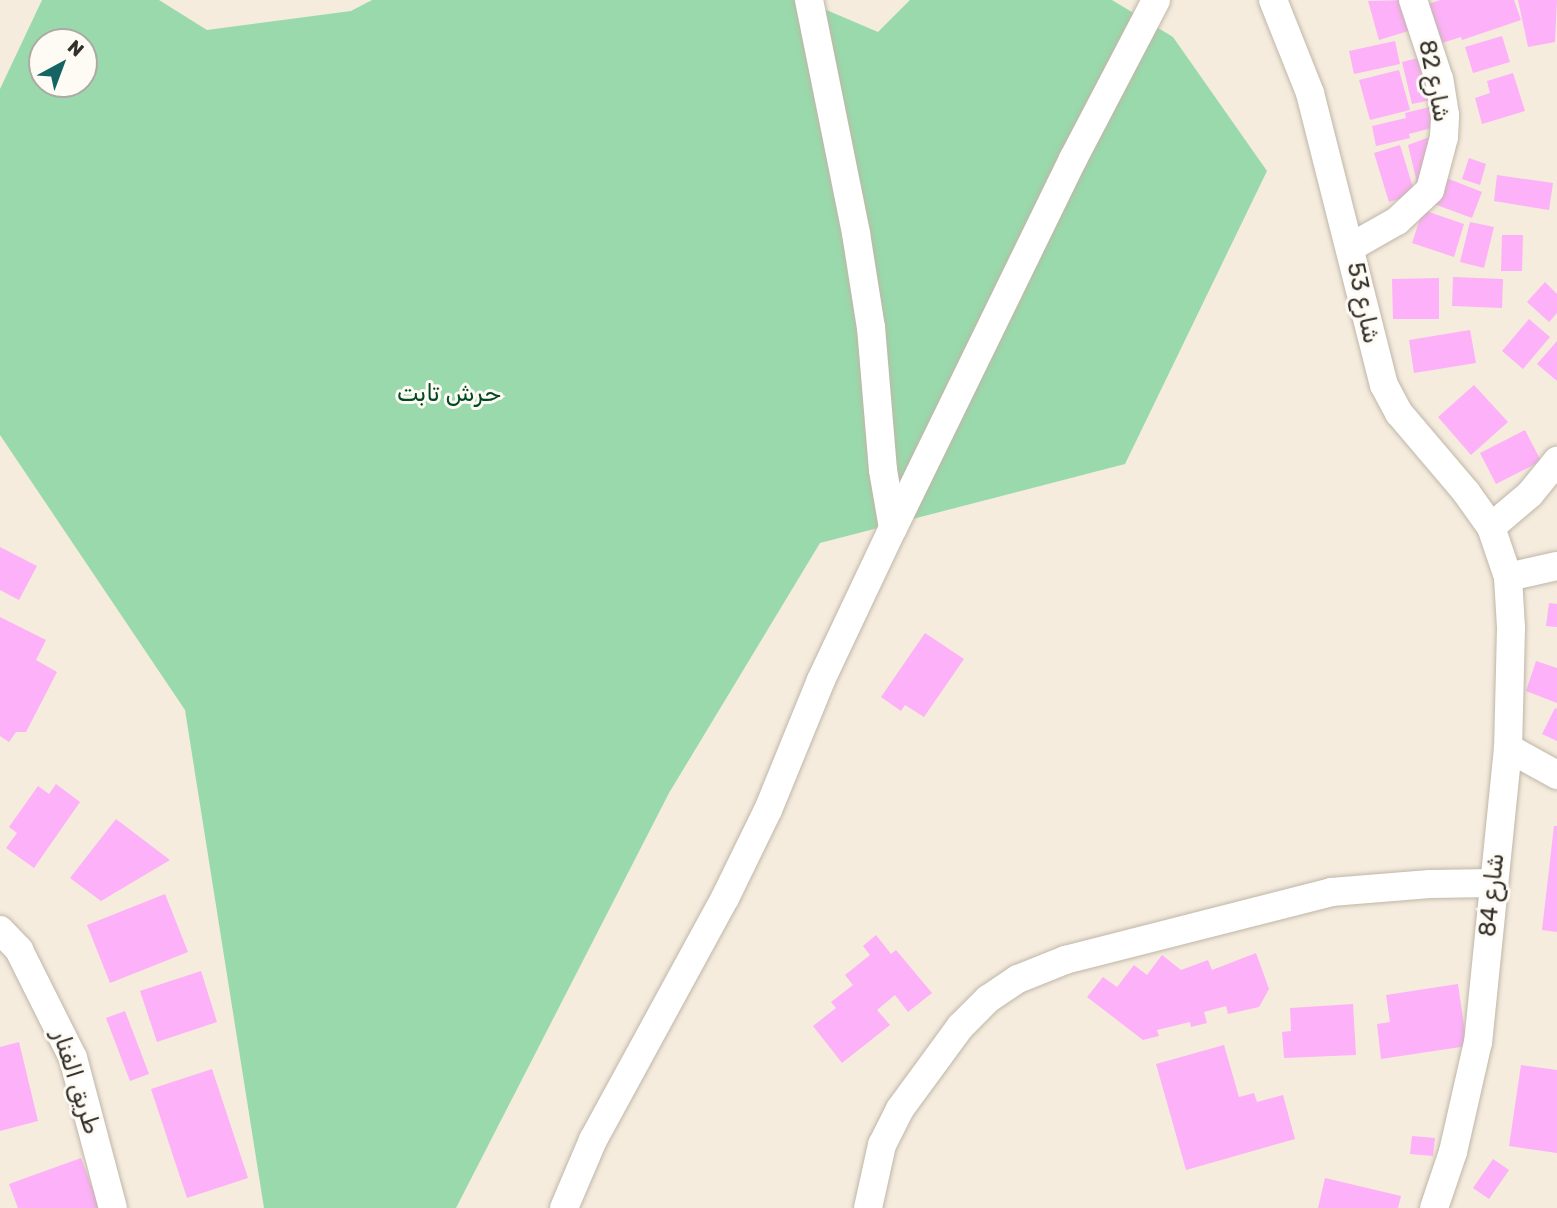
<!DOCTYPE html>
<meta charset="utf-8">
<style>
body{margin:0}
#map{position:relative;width:1557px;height:1208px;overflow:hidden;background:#f5ecde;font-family:Rubik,Vazirmatn,sans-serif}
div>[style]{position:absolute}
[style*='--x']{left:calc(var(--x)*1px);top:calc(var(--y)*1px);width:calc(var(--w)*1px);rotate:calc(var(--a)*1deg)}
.green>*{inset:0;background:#9ad9ab}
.building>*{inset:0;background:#fdb1f8}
.roads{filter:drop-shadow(0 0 2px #bfb6a8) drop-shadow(0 0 2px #bfb6a8)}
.minor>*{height:28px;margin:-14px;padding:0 14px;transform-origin:14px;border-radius:14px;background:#fff}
span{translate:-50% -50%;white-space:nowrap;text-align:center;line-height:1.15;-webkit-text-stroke:6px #fefaf4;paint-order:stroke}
.street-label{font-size:24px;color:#332f2a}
.park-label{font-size:24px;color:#004a23}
.north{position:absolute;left:28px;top:28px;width:70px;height:70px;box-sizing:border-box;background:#fefaf4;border:2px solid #ada9a3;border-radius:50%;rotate:41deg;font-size:19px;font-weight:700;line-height:28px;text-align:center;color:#332f2a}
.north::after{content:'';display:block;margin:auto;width:24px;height:32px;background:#146463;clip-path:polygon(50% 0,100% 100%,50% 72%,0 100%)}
</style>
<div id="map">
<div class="green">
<div style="clip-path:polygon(evenodd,42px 0,159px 0,207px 30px,351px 11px,372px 0,803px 0,878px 32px,910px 0,1112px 0,1173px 37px,1267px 171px,1125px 464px,820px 543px,669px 793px,456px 1208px,264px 1208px,185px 710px,0 435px,0 89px,42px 0,42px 42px,84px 42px,84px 84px,42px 84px,42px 42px)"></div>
</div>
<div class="building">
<div style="clip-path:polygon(1406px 0,1415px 29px,1379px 40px,1368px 1px)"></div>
<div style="clip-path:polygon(1440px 0,1514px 0,1521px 20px,1462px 40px,1461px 37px,1442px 43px,1428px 4px)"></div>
<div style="clip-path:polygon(1518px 0,1557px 0,1555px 42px,1528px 47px)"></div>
<div style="clip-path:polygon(1502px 36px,1510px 62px,1473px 73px,1465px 47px)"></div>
<div style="clip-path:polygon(1395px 41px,1400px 64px,1354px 74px,1349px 51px)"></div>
<div style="clip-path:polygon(1426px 56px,1436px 99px,1412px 104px,1402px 62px)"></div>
<div style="clip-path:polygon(1399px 70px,1410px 110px,1370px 120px,1359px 80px)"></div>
<div style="clip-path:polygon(1513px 73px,1525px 111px,1482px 124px,1475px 98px,1490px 93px,1487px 81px)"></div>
<div style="clip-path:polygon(1438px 105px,1443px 125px,1409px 134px,1410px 138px,1376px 146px,1372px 126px,1406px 118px,1405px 113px)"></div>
<div style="clip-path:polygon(1435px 135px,1418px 187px,1408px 145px)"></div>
<div style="clip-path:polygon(1400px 145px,1415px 194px,1389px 202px,1374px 153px)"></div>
<div style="clip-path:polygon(1469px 158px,1486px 164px,1480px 185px,1462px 179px)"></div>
<div style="clip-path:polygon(1497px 175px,1553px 183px,1549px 210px,1494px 201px)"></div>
<div style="clip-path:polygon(1444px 177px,1482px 192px,1472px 218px,1434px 204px)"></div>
<div style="clip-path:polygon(1423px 210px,1464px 224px,1454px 257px,1412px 243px)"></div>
<div style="clip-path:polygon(1470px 222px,1494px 227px,1484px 268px,1460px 262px)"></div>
<div style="clip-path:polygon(1502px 235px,1523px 235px,1522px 271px,1501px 271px)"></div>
<div style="clip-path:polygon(1453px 277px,1503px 279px,1502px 308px,1452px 306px)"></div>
<div style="clip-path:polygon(1439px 278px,1439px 319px,1393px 319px,1392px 279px)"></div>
<div style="clip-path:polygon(1545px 282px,1557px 294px,1557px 313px,1549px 322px,1527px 302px)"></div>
<div style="clip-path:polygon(1529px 319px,1550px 337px,1523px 369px,1502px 351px)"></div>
<div style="clip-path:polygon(1470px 330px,1476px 363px,1414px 373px,1409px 340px)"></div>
<div style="clip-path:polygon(1557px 341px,1557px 381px,1537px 364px)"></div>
<div style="clip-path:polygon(1474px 385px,1508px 422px,1471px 455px,1438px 417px)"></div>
<div style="clip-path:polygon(1525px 430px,1541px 461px,1496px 484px,1480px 453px)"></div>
<div style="clip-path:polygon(0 547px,37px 566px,19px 600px,0 590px)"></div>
<div style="clip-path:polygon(1549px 603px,1557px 604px,1557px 627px,1546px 626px)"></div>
<div style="clip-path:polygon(0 617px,46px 640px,36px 660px,57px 672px,26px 732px,16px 732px,9px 742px,0 736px)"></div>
<div style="clip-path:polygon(925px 633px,964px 659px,924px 717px,905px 705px,901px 711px,881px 697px)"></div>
<div style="clip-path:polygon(1536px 661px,1557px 668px,1557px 703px,1526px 691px)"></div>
<div style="clip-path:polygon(1555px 708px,1557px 709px,1557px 741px,1542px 734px)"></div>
<div style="clip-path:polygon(56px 784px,80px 802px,34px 868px,6px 848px,17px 833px,9px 827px,38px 786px,49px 794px)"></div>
<div style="clip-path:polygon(116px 819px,170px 860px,101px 901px,70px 878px)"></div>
<div style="clip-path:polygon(1554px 826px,1557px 826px,1557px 932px,1542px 930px)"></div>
<div style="clip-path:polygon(165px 894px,188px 952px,110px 983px,87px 925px)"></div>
<div style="clip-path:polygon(876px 935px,891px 954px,896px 950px,932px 993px,908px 1012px,895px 995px,877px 1010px,890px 1025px,842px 1063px,813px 1026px,836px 1008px,831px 1002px,853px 985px,845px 975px,870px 955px,863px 946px)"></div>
<div style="clip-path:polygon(1256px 953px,1269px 989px,1259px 1007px,1228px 1014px,1226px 1006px,1204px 1012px,1207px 1023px,1191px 1027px,1190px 1022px,1157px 1030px,1159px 1036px,1143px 1040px,1087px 997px,1103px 977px,1117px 987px,1134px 965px,1147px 975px,1162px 955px,1181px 970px,1208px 960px,1212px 970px)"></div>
<div style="clip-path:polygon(201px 971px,217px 1022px,157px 1042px,140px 991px)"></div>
<div style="clip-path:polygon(1458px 984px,1467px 1046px,1381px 1059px,1377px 1024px,1390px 1022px,1386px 995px)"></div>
<div style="clip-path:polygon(1353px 1004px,1356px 1055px,1284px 1058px,1282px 1032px,1291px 1031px,1290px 1008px)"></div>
<div style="clip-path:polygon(125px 1011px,149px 1074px,130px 1081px,106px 1018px)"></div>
<div style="clip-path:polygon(19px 1042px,38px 1121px,0 1131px,0 1047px)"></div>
<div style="clip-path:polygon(1224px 1045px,1239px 1097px,1254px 1093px,1257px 1102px,1283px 1095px,1295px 1139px,1186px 1170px,1156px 1064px)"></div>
<div style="clip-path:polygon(1521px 1065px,1557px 1070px,1557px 1153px,1509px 1146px)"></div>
<div style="clip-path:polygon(212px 1069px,248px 1178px,187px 1198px,151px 1089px)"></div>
<div style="clip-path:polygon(1412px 1136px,1435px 1138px,1433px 1156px,1410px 1154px)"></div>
<div style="clip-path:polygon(81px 1158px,100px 1208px,18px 1208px,9px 1184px)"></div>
<div style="clip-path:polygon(1493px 1159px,1509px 1170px,1489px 1199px,1473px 1188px)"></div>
<div style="clip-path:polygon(1325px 1178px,1401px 1196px,1398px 1208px,1318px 1208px)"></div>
</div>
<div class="roads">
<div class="minor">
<div style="--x:1273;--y:0;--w:100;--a:68.3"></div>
<div style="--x:1310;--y:93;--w:301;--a:75.8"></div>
<div style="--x:1384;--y:385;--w:32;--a:62"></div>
<div style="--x:1399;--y:413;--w:104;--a:49.7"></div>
<div style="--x:1466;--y:492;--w:43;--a:54.5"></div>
<div style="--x:1491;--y:527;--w:53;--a:71.2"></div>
<div style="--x:1508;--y:577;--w:51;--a:86.6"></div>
<div style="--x:1511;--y:628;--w:120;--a:91.4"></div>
<div style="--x:1508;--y:748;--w:296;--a:95.8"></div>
<div style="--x:1478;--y:1042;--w:113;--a:102.8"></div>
<div style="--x:1453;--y:1152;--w:59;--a:108.7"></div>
<div style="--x:1351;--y:247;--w:53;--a:-29.5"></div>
<div style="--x:1397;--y:221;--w:45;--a:-43.2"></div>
<div style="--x:1430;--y:190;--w:55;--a:-75.2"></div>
<div style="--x:1444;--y:137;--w:22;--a:-87"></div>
<div style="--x:1445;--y:115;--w:36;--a:-99"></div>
<div style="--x:1439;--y:79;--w:83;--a:-108.2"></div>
<div style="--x:1491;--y:527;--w:51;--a:-40.2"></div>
<div style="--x:1530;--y:494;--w:43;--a:-50.7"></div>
<div style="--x:893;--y:528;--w:411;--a:-64"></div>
<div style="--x:1073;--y:159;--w:179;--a:-62.4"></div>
<div style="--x:1508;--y:577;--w:50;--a:-12.7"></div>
<div style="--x:1508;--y:748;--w:56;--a:28.9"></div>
<div style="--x:0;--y:930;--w:28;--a:46"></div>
<div style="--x:19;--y:950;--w:121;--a:63.4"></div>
<div style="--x:73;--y:1058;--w:155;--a:75.1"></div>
<div style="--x:564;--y:1208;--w:74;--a:-66.9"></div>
<div style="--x:593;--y:1140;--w:276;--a:-61.4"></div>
<div style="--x:725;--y:898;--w:98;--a:-64"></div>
<div style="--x:768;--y:810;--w:140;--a:-67.8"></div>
<div style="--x:821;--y:680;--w:168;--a:-64.7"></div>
<div style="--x:893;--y:528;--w:59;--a:-99.8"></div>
<div style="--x:883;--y:470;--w:143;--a:-94.8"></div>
<div style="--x:871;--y:328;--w:96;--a:-99"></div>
<div style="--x:856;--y:233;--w:238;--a:-101.4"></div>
<div style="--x:868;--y:1208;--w:65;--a:-77.5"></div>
<div style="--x:882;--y:1145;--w:40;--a:-63.4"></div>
<div style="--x:900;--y:1109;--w:102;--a:-53.8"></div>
<div style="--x:960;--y:1027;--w:40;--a:-45"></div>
<div style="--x:988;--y:999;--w:36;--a:-34"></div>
<div style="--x:1018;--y:979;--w:51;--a:-22"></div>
<div style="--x:1065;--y:960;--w:275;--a:-14.3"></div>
<div style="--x:1331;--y:892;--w:99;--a:-4.6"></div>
<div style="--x:1430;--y:884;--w:64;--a:-0.9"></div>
</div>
</div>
<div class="street-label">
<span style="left:1434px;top:81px;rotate:79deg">شارع 82</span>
<span style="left:1363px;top:303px;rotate:78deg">شارع 53</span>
<span style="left:1492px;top:895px;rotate:-84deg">شارع 84</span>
<span style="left:76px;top:1082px;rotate:72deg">طريق الفنار</span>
</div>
<div class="park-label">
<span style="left:449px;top:394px">حرش تابت</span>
</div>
<div class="north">N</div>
</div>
